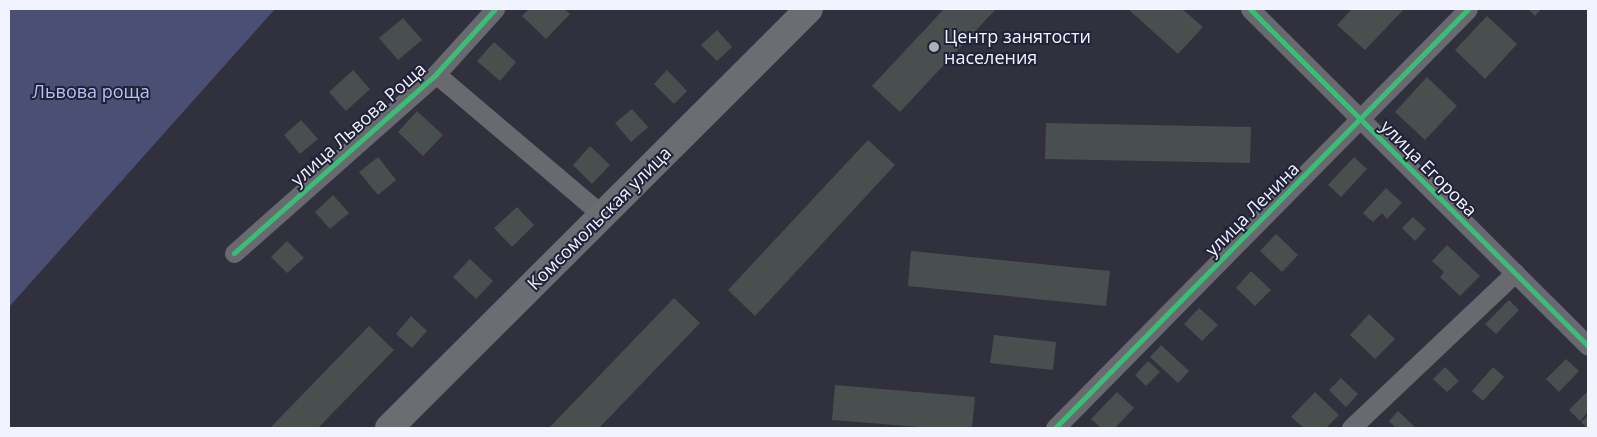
<!DOCTYPE html>
<meta charset="utf-8">
<style>
body{margin:0}
#map{position:relative;width:1597px;height:437px;overflow:hidden;background:#30313c;font-family:"Open Sans",sans-serif}
div>[style]{position:absolute}
[style*='--x']{left:calc(var(--x)*1px);top:calc(var(--y)*1px);width:calc(var(--w)*1px);rotate:calc(var(--a)*1deg)}
.forest>*{inset:0;background:#4b4f73}
.building>*{inset:0;background:#494f4f}
.minor>*{height:19px;margin:-9.5px;padding:0 9.5px;transform-origin:9.5px;border-radius:9.5px;background:#696a70}
.secondary>*{height:28px;margin:-14px;padding:0 14px;transform-origin:14px;border-radius:14px;background:#6c6c73}
.cycleway>*{height:5px;margin:-2.5px;padding:0 2.5px;transform-origin:2.5px;border-radius:2.5px;background:#3abd76}
.dots>*{width:14px;height:14px;translate:-50% -50%;box-sizing:border-box;border:2px solid #202237;border-radius:50%}
span{translate:-50% -50%;white-space:nowrap;text-align:center;line-height:1.15;-webkit-text-stroke:4px #202237;paint-order:stroke}
.poi-label{font-size:18px;color:#f1f3fe}
.left{translate:0 -50%;text-align:left}
.park-label{font-size:18px;color:#b9c0f7}
.street-label{font-size:18px;color:#f1f3fe}
.frame{position:absolute;inset:0;border:10px solid #f1f3fe;pointer-events:none}
</style>
<div id="map">
<div class="forest">
<div style="clip-path:polygon(9px 9px,275px 9px,9px 307px)"></div>
</div>
<div class="building">
<div style="clip-path:polygon(529px 9px,564px 9px,570px 14px,546px 39px,522px 16px)"></div>
<div style="clip-path:polygon(944px 9px,996px 9px,900px 112px,872px 86px)"></div>
<div style="clip-path:polygon(1128px 9px,1182px 9px,1203px 27px,1178px 54px)"></div>
<div style="clip-path:polygon(1352px 9px,1404px 9px,1365px 50px,1337px 25px)"></div>
<div style="clip-path:polygon(1528px 9px,1541px 9px,1535px 16px)"></div>
<div style="clip-path:polygon(1487px 16px,1517px 44px,1485px 79px,1455px 50px)"></div>
<div style="clip-path:polygon(403px 18px,422px 40px,398px 60px,379px 38px)"></div>
<div style="clip-path:polygon(717px 30px,732px 47px,717px 61px,701px 45px)"></div>
<div style="clip-path:polygon(494px 42px,516px 62px,500px 81px,477px 61px)"></div>
<div style="clip-path:polygon(353px 70px,370px 89px,346px 111px,329px 92px)"></div>
<div style="clip-path:polygon(667px 70px,687px 91px,674px 104px,654px 84px)"></div>
<div style="clip-path:polygon(1427px 77px,1457px 106px,1425px 140px,1395px 112px)"></div>
<div style="clip-path:polygon(632px 109px,648px 127px,631px 142px,615px 123px)"></div>
<div style="clip-path:polygon(417px 111px,443px 135px,423px 156px,398px 132px)"></div>
<div style="clip-path:polygon(301px 120px,318px 139px,300px 154px,284px 135px)"></div>
<div style="clip-path:polygon(1046px 123px,1251px 127px,1250px 163px,1045px 159px)"></div>
<div style="clip-path:polygon(868px 140px,895px 165px,755px 316px,728px 290px)"></div>
<div style="clip-path:polygon(590px 146px,610px 165px,592px 184px,573px 165px)"></div>
<div style="clip-path:polygon(378px 157px,396px 180px,378px 195px,359px 172px)"></div>
<div style="clip-path:polygon(1354px 157px,1367px 169px,1341px 197px,1328px 185px)"></div>
<div style="clip-path:polygon(1386px 188px,1402px 203px,1387px 219px,1382px 213px,1373px 222px,1363px 213px)"></div>
<div style="clip-path:polygon(333px 195px,349px 213px,330px 229px,315px 212px)"></div>
<div style="clip-path:polygon(517px 207px,534px 225px,512px 247px,494px 228px)"></div>
<div style="clip-path:polygon(1413px 217px,1426px 229px,1415px 241px,1402px 228px)"></div>
<div style="clip-path:polygon(1276px 234px,1298px 255px,1282px 272px,1260px 251px)"></div>
<div style="clip-path:polygon(287px 241px,304px 258px,287px 273px,271px 257px)"></div>
<div style="clip-path:polygon(1447px 245px,1480px 276px,1460px 296px,1440px 277px,1444px 272px,1432px 261px)"></div>
<div style="clip-path:polygon(911px 251px,1110px 271px,1106px 306px,908px 286px)"></div>
<div style="clip-path:polygon(470px 259px,493px 281px,476px 299px,453px 277px)"></div>
<div style="clip-path:polygon(1251px 271px,1271px 290px,1255px 306px,1236px 288px)"></div>
<div style="clip-path:polygon(674px 298px,700px 323px,599px 428px,549px 428px)"></div>
<div style="clip-path:polygon(1509px 300px,1519px 310px,1496px 334px,1485px 324px)"></div>
<div style="clip-path:polygon(1199px 308px,1218px 325px,1202px 341px,1184px 324px)"></div>
<div style="clip-path:polygon(1369px 314px,1395px 339px,1375px 359px,1350px 335px)"></div>
<div style="clip-path:polygon(411px 316px,427px 331px,412px 348px,396px 334px)"></div>
<div style="clip-path:polygon(369px 326px,394px 350px,318px 428px,270px 428px)"></div>
<div style="clip-path:polygon(994px 335px,1056px 342px,1053px 370px,990px 363px)"></div>
<div style="clip-path:polygon(1161px 345px,1189px 371px,1178px 383px,1150px 357px)"></div>
<div style="clip-path:polygon(1566px 359px,1579px 371px,1559px 392px,1546px 379px)"></div>
<div style="clip-path:polygon(1148px 361px,1160px 372px,1146px 386px,1135px 375px)"></div>
<div style="clip-path:polygon(1445px 367px,1459px 381px,1447px 392px,1433px 379px)"></div>
<div style="clip-path:polygon(1493px 367px,1504px 377px,1483px 401px,1472px 391px)"></div>
<div style="clip-path:polygon(1341px 378px,1358px 394px,1346px 407px,1329px 390px)"></div>
<div style="clip-path:polygon(835px 385px,975px 397px,972px 428px,931px 428px,832px 420px)"></div>
<div style="clip-path:polygon(1588px 391px,1588px 412px,1580px 421px,1569px 410px)"></div>
<div style="clip-path:polygon(1117px 392px,1134px 408px,1115px 428px,1101px 428px,1091px 419px)"></div>
<div style="clip-path:polygon(1315px 392px,1339px 415px,1326px 428px,1304px 428px,1291px 417px)"></div>
<div style="clip-path:polygon(1398px 411px,1416px 428px,1396px 428px,1389px 421px)"></div>
<div style="clip-path:polygon(1588px 416px,1588px 428px,1587px 428px,1581px 422px)"></div>
</div>
<div class="minor">
<div style="--x:1250;--y:9;--w:477;--a:44.9"></div>
<div style="--x:436;--y:74;--w:218;--a:40.3"></div>
<div style="--x:234;--y:253;--w:270;--a:-41.5"></div>
<div style="--x:436;--y:74;--w:88;--a:-47.8"></div>
<div style="--x:1055;--y:428;--w:588;--a:-45.41"></div>
<div style="--x:1351;--y:428;--w:226;--a:-43.4"></div>
</div>
<div class="secondary">
<div style="--x:389;--y:428;--w:593;--a:-44.93"></div>
</div>
<div class="cycleway">
<div style="--x:1250;--y:9;--w:477;--a:44.9"></div>
<div style="--x:234;--y:253;--w:270;--a:-41.5"></div>
<div style="--x:436;--y:74;--w:88;--a:-47.8"></div>
<div style="--x:1055;--y:428;--w:588;--a:-45.41"></div>
</div>
<div class="dots">
<div style="left:934px;top:47px;background:#adafba"></div>
</div>
<div class="poi-label">
<span class="left" style="left:944px;top:47px">Центр занятости<br>населения</span>
</div>
<div class="park-label">
<span style="left:91px;top:91px">Львова роща</span>
</div>
<div class="street-label">
<span style="left:358px;top:124px;rotate:-42deg">улица Львова Роща</span>
<span style="left:1429px;top:168px;rotate:45deg">улица Егорова</span>
<span style="left:1252px;top:209px;rotate:-45deg">улица Ленина</span>
<span style="left:599px;top:218px;rotate:-45deg">Комсомольская улица</span>
</div>
<div class="frame"></div>
</div>
